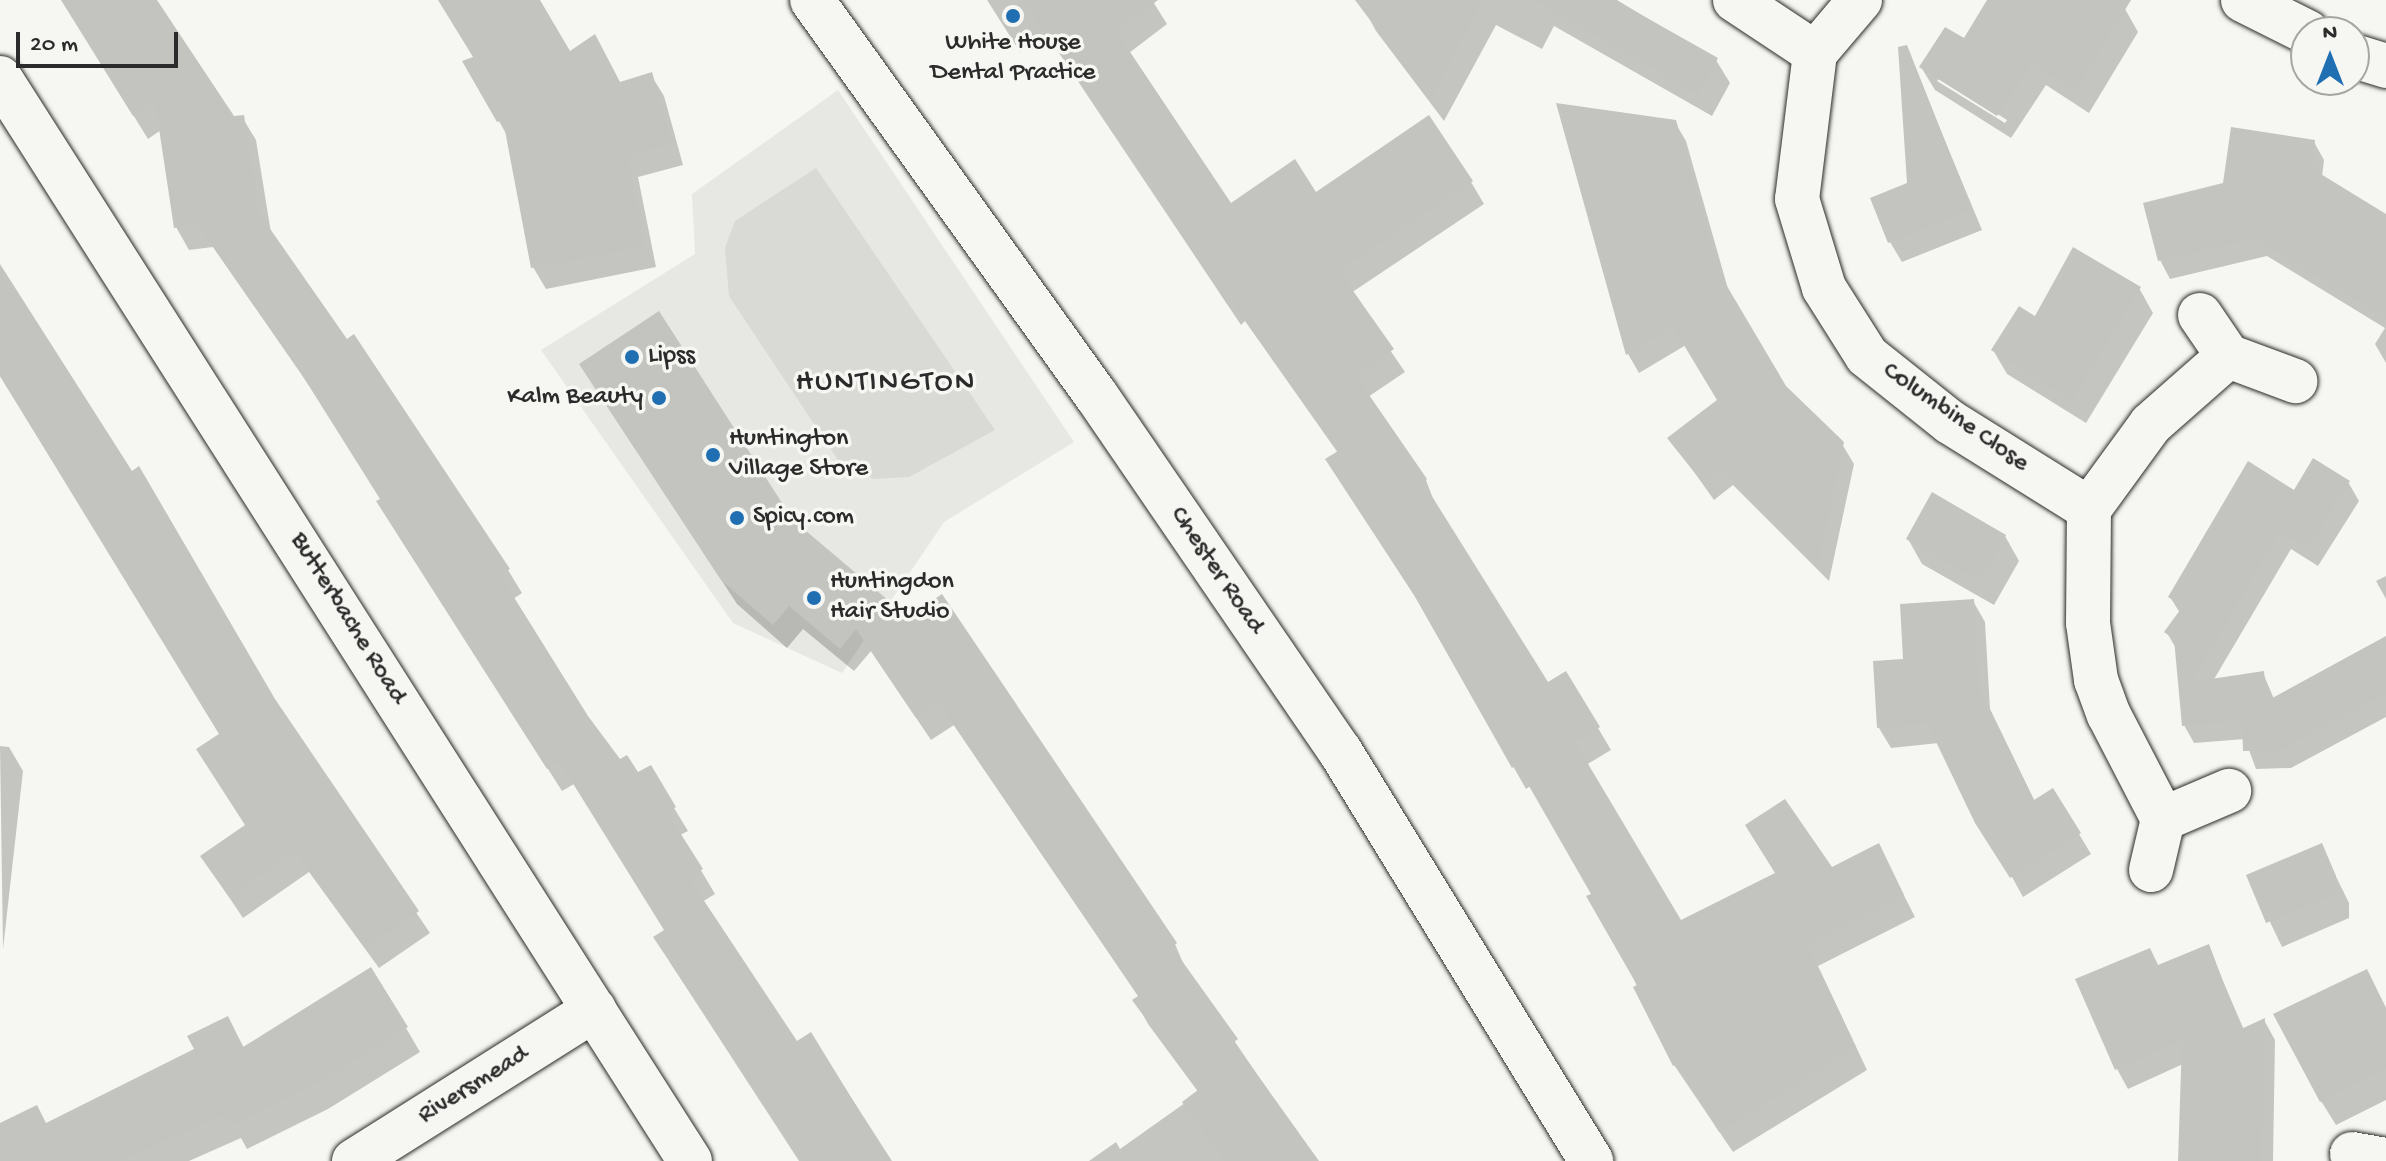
<!DOCTYPE html>
<style>
body{margin:0}
#map{position:relative;width:2386px;height:1161px;overflow:hidden;background:#f6f6f2;font-family:"Gochi Hand",sans-serif}
div>[style]{position:absolute}
[style*='--x']{left:calc(var(--x)*1px);top:calc(var(--y)*1px);width:calc(var(--w)*1px);rotate:calc(var(--a)*1deg)}
.built>*{inset:0;background:#e7e7e3}
.green>*{inset:0;background:#d9d9d5}
.shadow>*{inset:0;background:#0003}
.building>*{inset:0;background:#c3c3c0}
.roads{filter:drop-shadow(0 0 2px #2b2b2b) drop-shadow(0 0 2px #2b2b2b)}
.minor>*{height:44px;margin:-22px;padding:0 22px;transform-origin:22px;border-radius:22px;background:#f6f6f2}
.major>*{height:44px;margin:-22px;padding:0 22px;transform-origin:22px;border-radius:22px;background:#f6f6f2}
.dots>*{width:22px;height:22px;translate:-50% -50%;box-sizing:border-box;border:4px solid #f6f6f2;border-radius:50%}
span{translate:-50% -50%;white-space:nowrap;text-align:center;line-height:1.15;-webkit-text-stroke:7px #f6f6f2;paint-order:stroke}
.poi-label{font-size:26px;color:#2b2b2b}
.left{translate:0 -50%;text-align:left}
.right{translate:-100% -50%;text-align:right}
.street-label{font-size:26px;color:#2b2b2b}
.quarter-label{font-size:30px;color:#2b2b2b;letter-spacing:2px}
.north{position:absolute;left:2290px;top:16px;width:80px;height:80px;box-sizing:border-box;background:#f6f6f2;border:2px solid #a5a5a2;border-radius:50%;rotate:0deg;font-size:22px;font-weight:700;line-height:32px;text-align:center;color:#2b2b2b}
.north::after{content:'';display:block;margin:auto;width:28px;height:36px;background:#1f6fb2;clip-path:polygon(50% 0,100% 100%,50% 72%,0 100%)}
.scale{position:absolute;left:16px;top:32px;width:162px;height:36px;box-sizing:border-box;border:4px solid #2b2b2b;border-top:0;padding-left:10px;font-size:24px;line-height:28px;white-space:nowrap;color:#2b2b2b;-webkit-text-stroke:6px #f6f6f2;paint-order:stroke}
</style>
<div id="map">
<div class="built">
<div style="clip-path:polygon(838px 90px,1074px 442px,944px 522px,842px 673px,733px 623px,541px 350px,695px 254px,692px 194px)"></div>
</div>
<div class="green">
<div style="clip-path:polygon(816px 168px,995px 430px,909px 477px,873px 479px,838px 460px,729px 296px,725px 248px,735px 221px)"></div>
</div>
<div class="shadow">
<div style="clip-path:polygon(62px 0,155px 0,233px 118px,242px 117px,256px 140px,271px 233px,508px 570px,522px 593px,513px 599px,587px 717px,620px 761px,638px 775px,650px 768px,688px 831px,680px 835px,715px 894px,702px 902px,796px 1044px,811px 1035px,892px 1161px,799px 1161px,669px 961px,666px 931px,574px 784px,562px 791px,392px 525px,382px 500px,315px 394px,213px 247px,189px 250px,176px 227px,161px 130px,148px 139px)"></div>
<div style="clip-path:polygon(441px 0,537px 0,570px 54px,620px 84px,651px 75px,664px 96px,683px 165px,638px 177px,656px 267px,546px 289px,533px 267px,508px 137px,465px 62px,476px 58px)"></div>
<div style="clip-path:polygon(987px 0,1152px 0,1167px 24px,1129px 53px,1231px 206px,1471px 182px,1484px 204px,1351px 293px,1405px 372px,1368px 397px,1426px 480px,1435px 504px,1547px 685px,1598px 728px,1611px 750px,1586px 765px,1681px 922px,1831px 870px,1890px 868px,1915px 917px,1818px 966px,1867px 1070px,1733px 1152px,1674px 1065px,1594px 894px,1532px 785px,1526px 789px,1427px 615px,1341px 482px,1338px 453px,1245px 321px,1241px 325px,1047px 35px,1020px 52px)"></div>
<div style="clip-path:polygon(1367px 0,1617px 0,1716px 60px,1730px 83px,1712px 116px,1554px 26px,1542px 49px,1496px 25px,1444px 121px,1376px 31px,1363px 7px)"></div>
<div style="clip-path:polygon(evenodd,1990px 0,2109px 0,2125px 9px,2138px 32px,2089px 113px,2046px 85px,2011px 138px,1935px 90px,1921px 67px,1965px 41px,1990px 0,1940px 78px,2007px 120px,2005px 123px,1937px 81px,1940px 78px)"></div>
<div style="clip-path:polygon(1906px 47px,1982px 230px,1902px 262px,1890px 242px,1910px 184px)"></div>
<div style="clip-path:polygon(1558px 105px,1674px 121px,1686px 141px,1730px 296px,1784px 387px,1842px 444px,1854px 464px,1829px 581px,1733px 485px,1714px 500px,1670px 438px,1720px 401px,1686px 345px,1639px 373px,1628px 354px)"></div>
<div style="clip-path:polygon(2314px 142px,2324px 160px,2322px 177px,2386px 216px,2386px 363px,2375px 344px,2385px 328px,2267px 256px,2170px 279px,2160px 260px,2224px 184px)"></div>
<div style="clip-path:polygon(0 270px,273px 700px,430px 933px,379px 968px,309px 872px,243px 918px,202px 857px,246px 826px,222px 735px,0 376px)"></div>
<div style="clip-path:polygon(2139px 288px,2153px 313px,2086px 423px,2007px 374px,1993px 350px,2035px 318px)"></div>
<div style="clip-path:polygon(596px 388px,792px 521px,1175px 944px,1186px 970px,1316px 1161px,1089px 1161px,1116px 1142px,1120px 1149px,1199px 1093px,1148px 1024px,1135px 1000px,1139px 997px,954px 725px,931px 740px,871px 651px,854px 671px,803px 629px,787px 648px,737px 604px)"></div>
<div style="clip-path:polygon(2348px 482px,2359px 501px,2318px 566px,2291px 549px,2213px 681px,2263px 673px,2274px 699px,2386px 638px,2386px 717px,2291px 768px,2256px 769px,2245px 739px,2194px 743px,2184px 725px,2177px 650px,2167px 633px,2180px 613px,2170px 597px,2295px 493px)"></div>
<div style="clip-path:polygon(2005px 536px,2019px 561px,1994px 605px,1922px 564px,1908px 539px)"></div>
<div style="clip-path:polygon(2386px 576px,2386px 599px,2376px 581px)"></div>
<div style="clip-path:polygon(1973px 601px,1985px 622px,1990px 709px,2035px 802px,2079px 834px,2091px 854px,2023px 897px,1939px 743px,1891px 748px,1879px 728px,1905px 661px)"></div>
<div style="clip-path:polygon(0 746px,9px 747px,23px 771px,3px 949px)"></div>
<div style="clip-path:polygon(2321px 846px,2349px 903px,2349px 918px,2282px 947px,2248px 876px)"></div>
<div style="clip-path:polygon(2208px 946px,2244px 1030px,2264px 1020px,2275px 1040px,2273px 1161px,2181px 1161px,2183px 1064px,2128px 1089px,2117px 1069px,2150px 950px,2159px 967px)"></div>
<div style="clip-path:polygon(2366px 972px,2386px 1008px,2386px 1100px,2336px 1125px,2321px 1101px)"></div>
<div style="clip-path:polygon(228px 1018px,244px 1048px,406px 1028px,420px 1052px,328px 1109px,247px 1149px,241px 1138px,189px 1161px,0 1161px,0 1125px,47px 1125px,197px 1050px)"></div>
</div>
<div class="building">
<div style="clip-path:polygon(61px 0,157px 0,234px 116px,244px 115px,259px 213px,347px 339px,354px 334px,510px 569px,500px 575px,588px 716px,620px 759px,627px 755px,638px 772px,651px 765px,676px 807px,667px 812px,703px 869px,689px 878px,797px 1041px,811px 1032px,890px 1161px,803px 1161px,653px 937px,664px 930px,559px 761px,547px 769px,376px 501px,380px 499px,299px 370px,197px 224px,174px 228px,155px 102px,133px 116px)"></div>
<div style="clip-path:polygon(438px 0,540px 0,570px 51px,595px 34px,620px 82px,652px 72px,672px 143px,627px 156px,645px 246px,531px 268px,503px 120px,497px 122px,462px 61px,473px 57px)"></div>
<div style="clip-path:polygon(1022px 0,1158px 0,1116px 31px,1231px 203px,1295px 159px,1316px 192px,1429px 115px,1473px 181px,1339px 271px,1394px 349px,1356px 376px,1427px 479px,1423px 482px,1548px 682px,1566px 671px,1600px 727px,1575px 742px,1681px 920px,1775px 873px,1745px 825px,1785px 799px,1832px 867px,1879px 843px,1904px 895px,1807px 944px,1856px 1047px,1719px 1132px,1677px 1064px,1673px 1066px,1633px 987px,1637px 985px,1586px 896px,1591px 894px,1517px 765px,1512px 768px,1414px 595px,1325px 459px,1338px 451px,1231px 301px,1227px 304px,1132px 153px)"></div>
<div style="clip-path:polygon(1355px 0,1483px 0,1430px 100px)"></div>
<div style="clip-path:polygon(1534px 0,1615px 0,1718px 58px,1698px 94px)"></div>
<div style="clip-path:polygon(1987px 0,2131px 0,2076px 91px,2032px 63px,1997px 116px,1919px 67px,1945px 27px,1964px 38px)"></div>
<div style="clip-path:polygon(1907px 45px,1972px 209px,1888px 243px,1870px 198px,1907px 183px,1898px 47px)"></div>
<div style="clip-path:polygon(1556px 103px,1676px 120px,1721px 276px,1786px 386px,1844px 442px,1818px 564px,1720px 467px,1702px 482px,1667px 438px,1717px 400px,1673px 327px,1626px 355px)"></div>
<div style="clip-path:polygon(2231px 127px,2315px 140px,2311px 168px,2386px 214px,2386px 318px,2255px 238px,2158px 261px,2143px 203px,2223px 183px)"></div>
<div style="clip-path:polygon(2073px 247px,2141px 287px,2072px 400px,1991px 350px,2019px 306px,2035px 316px)"></div>
<div style="clip-path:polygon(0 264px,132px 471px,139px 466px,275px 699px,419px 911px,365px 948px,295px 851px,229px 897px,200px 856px,245px 825px,196px 749px,219px 734px,0 376px)"></div>
<div style="clip-path:polygon(659px 311px,793px 520px,908px 617px,942px 594px,1177px 943px,1172px 947px,1238px 1039px,1234px 1042px,1319px 1161px,1225px 1161px,1182px 1102px,1198px 1090px,1132px 1000px,1138px 996px,938px 702px,916px 718px,856px 629px,840px 649px,789px 606px,773px 625px,721px 580px,579px 364px)"></div>
<div style="clip-path:polygon(2313px 458px,2350px 481px,2307px 549px,2280px 532px,2191px 682px,2264px 671px,2267px 701px,2386px 636px,2386px 693px,2280px 750px,2243px 751px,2242px 720px,2182px 726px,2174px 639px,2164px 632px,2183px 606px,2168px 597px,2248px 461px,2294px 490px)"></div>
<div style="clip-path:polygon(1932px 492px,2006px 535px,1980px 581px,1906px 539px)"></div>
<div style="clip-path:polygon(1974px 599px,1979px 687px,2034px 800px,2053px 788px,2081px 833px,2010px 878px,1975px 823px,1927px 723px,1877px 728px,1873px 661px,1903px 659px,1900px 604px)"></div>
<div style="clip-path:polygon(2322px 843px,2336px 876px,2336px 894px,2266px 923px,2246px 875px)"></div>
<div style="clip-path:polygon(2209px 944px,2241px 1029px,2265px 1018px,2261px 1161px,2178px 1161px,2182px 1040px,2115px 1070px,2075px 979px,2150px 948px,2158px 965px)"></div>
<div style="clip-path:polygon(371px 967px,408px 1027px,314px 1085px,231px 1125px,226px 1114px,118px 1161px,0 1161px,0 1123px,37px 1105px,46px 1123px,194px 1049px,187px 1036px,228px 1016px,243px 1047px)"></div>
<div style="clip-path:polygon(2367px 969px,2386px 1008px,2386px 1069px,2320px 1102px,2273px 1014px)"></div>
</div>
<div class="roads">
<div class="minor">
<div style="--x:1735;--y:0;--w:96;--a:33.5"></div>
<div style="--x:1860;--y:0;--w:70;--a:130.3"></div>
<div style="--x:1815;--y:53;--w:147;--a:97"></div>
<div style="--x:1797;--y:199;--w:93;--a:73.1"></div>
<div style="--x:1824;--y:288;--w:80;--a:57.7"></div>
<div style="--x:1867;--y:356;--w:106;--a:38.5"></div>
<div style="--x:1950;--y:422;--w:164;--a:32"></div>
<div style="--x:2089;--y:509;--w:105;--a:-53.9"></div>
<div style="--x:2151;--y:424;--w:103;--a:-41.4"></div>
<div style="--x:2228;--y:356;--w:72;--a:20.5"></div>
<div style="--x:2243;--y:0;--w:72;--a:26.6"></div>
<div style="--x:2354;--y:56;--w:34;--a:17"></div>
<div style="--x:0;--y:78;--w:1284;--a:57.5"></div>
<div style="--x:2200;--y:315;--w:50;--a:55.7"></div>
<div style="--x:2089;--y:509;--w:114;--a:90.5"></div>
<div style="--x:2088;--y:623;--w:58;--a:82"></div>
<div style="--x:2096;--y:680;--w:37;--a:70"></div>
<div style="--x:2109;--y:715;--w:117;--a:62.6"></div>
<div style="--x:2163;--y:819;--w:72;--a:-23"></div>
<div style="--x:2151;--y:870;--w:52;--a:-76.8"></div>
<div style="--x:2352;--y:1154;--w:35;--a:10"></div>
<div style="--x:354;--y:1161;--w:284;--a:-32.2"></div>
</div>
<div class="major">
<div style="--x:812;--y:0;--w:486;--a:54.3"></div>
<div style="--x:1096;--y:395;--w:432;--a:55.6"></div>
<div style="--x:1340;--y:751;--w:481;--a:58.5"></div>
</div>
</div>
<div class="dots">
<div style="left:1013px;top:16px;background:#1f6fb2"></div>
<div style="left:632px;top:357px;background:#1f6fb2"></div>
<div style="left:659px;top:398px;background:#1f6fb2"></div>
<div style="left:713px;top:455px;background:#1f6fb2"></div>
<div style="left:737px;top:518px;background:#1f6fb2"></div>
<div style="left:814px;top:598px;background:#1f6fb2"></div>
</div>
<div class="poi-label">
<span style="left:1013px;top:59px">White House<br>Dental Practice</span>
<span class="left" style="left:648px;top:357px">Lipss</span>
<span class="right" style="left:643px;top:398px">Kalm Beauty</span>
<span class="left" style="left:729px;top:455px">Huntington<br>Village Store</span>
<span class="left" style="left:753px;top:518px">Spicy.com</span>
<span class="left" style="left:830px;top:598px">Huntingdon<br>Hair Studio</span>
</div>
<div class="street-label">
<span style="left:1955px;top:418px;rotate:35deg">Columbine Close</span>
<span style="left:1216px;top:571px;rotate:56deg">Chester Road</span>
<span style="left:347px;top:619px;rotate:58deg">Butterbache Road</span>
<span style="left:474px;top:1086px;rotate:-32deg">Riversmead</span>
</div>
<div class="quarter-label">
<span style="left:886px;top:384px">HUNTINGTON</span>
</div>
<div class="north">N</div>
<div class="scale">20 m</div>
</div>
